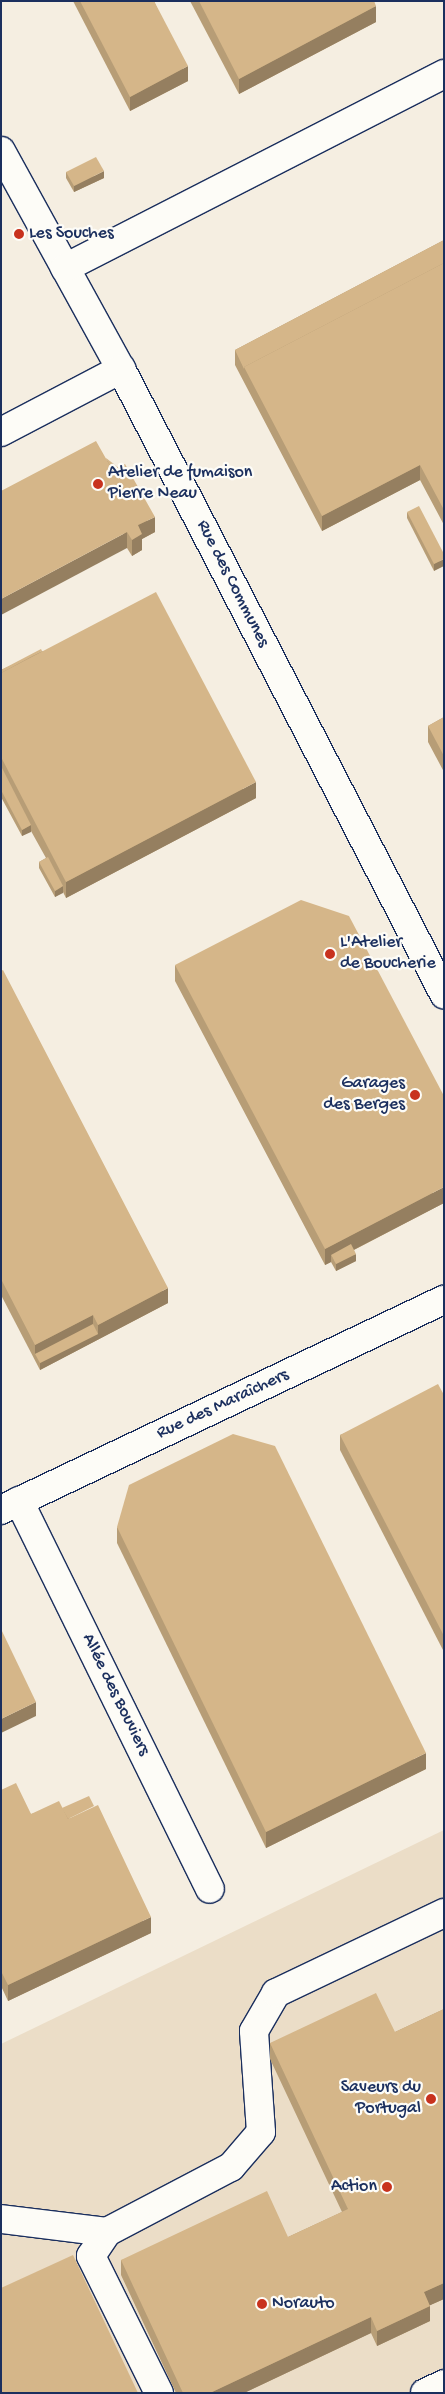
<!DOCTYPE html>
<meta charset="utf-8">
<style>
body{margin:0}
#map{position:relative;width:445px;height:2394px;overflow:hidden;background:#f5eee1;font-family:"Gochi Hand",sans-serif}
div>[style]{position:absolute}
.built>*{inset:0;background:#ebddc7}
.roads{filter:drop-shadow(1px 0 #1b2f5e) drop-shadow(-1px 0 #1b2f5e) drop-shadow(0 1px #1b2f5e) drop-shadow(0 -1px #1b2f5e)}
.minor>*{height:28px;margin:-14px;padding:0 14px;transform-origin:14px;border-radius:14px;background:#fdfcf7}
.wall>*{inset:0;background:#b79d76}
.shaded-wall>*{inset:0;background:#957f60}
.building>*{inset:0;background:#d5b689}
.dots>*{width:14px;height:14px;translate:-50% -50%;box-sizing:border-box;border:2px solid #fdfcf7;border-radius:50%}
span{translate:-50% -50%;white-space:nowrap;text-align:center;line-height:1.15;-webkit-text-stroke:4.5px #fdfcf7;paint-order:stroke}
.poi-label{font-size:18px;color:#1b2f5e}
.left{translate:0 -50%;text-align:left}
.right{translate:-100% -50%;text-align:right}
.street-label{font-size:18px;color:#1b2f5e}
.frame{position:absolute;inset:0;border:2px solid #1b2f5e;pointer-events:none}
</style>
<div id="map">
<div class="built">
<i style="clip-path:polygon(444px 1830px,444px 2393px,1px 2393px,1px 2044px)"></i>
</div>
<div class="roads">
<div class="minor">
<i style="left:1px;top:151px;width:249px;rotate:61.2deg"></i>
<i style="left:121px;top:369px;width:704px;rotate:62.67deg"></i>
<i style="left:65px;top:268px;width:426px;rotate:-27.1deg"></i>
<i style="left:1px;top:432px;width:136px;rotate:-27.7deg"></i>
<i style="left:19px;top:1501px;width:432px;rotate:63.8deg"></i>
<i style="left:1px;top:1510px;width:490px;rotate:-25.4deg"></i>
<i style="left:1px;top:2219px;width:107px;rotate:7deg"></i>
<i style="left:159px;top:2393px;width:153px;rotate:-116.4deg"></i>
<i style="left:91px;top:2256px;width:29px;rotate:-56deg"></i>
<i style="left:107px;top:2232px;width:140px;rotate:-27.7deg"></i>
<i style="left:231px;top:2167px;width:46px;rotate:-49.4deg"></i>
<i style="left:261px;top:2132px;width:101px;rotate:-94deg"></i>
<i style="left:254px;top:2031px;width:44px;rotate:-59.9deg"></i>
<i style="left:276px;top:1993px;width:186px;rotate:-25.5deg"></i>
<i style="left:425px;top:2393px;width:21px;rotate:-25deg"></i>
</div>
</div>
<div class="wall">
<i style="clip-path:polygon(73px 1px,154px 1px,188px 81px,130px 111px)"></i>
<i style="clip-path:polygon(190px 1px,374px 1px,376px 22px,239px 94px)"></i>
<i style="clip-path:polygon(66px 172px,104px 178px,74px 192px,66px 178px)"></i>
<i style="clip-path:polygon(444px 240px,444px 525px,420px 480px,322px 531px,235px 365px,235px 350px)"></i>
<i style="clip-path:polygon(106px 458px,155px 532px,142px 539px,142px 550px,132px 556px,127px 548px)"></i>
<i style="clip-path:polygon(407px 512px,444px 554px,434px 571px,407px 518px)"></i>
<i style="clip-path:polygon(42px 651px,256px 798px,66px 898px,63px 892px,55px 897px,39px 868px,39px 862px,46px 858px,31px 831px,22px 836px,1px 797px,1px 670px)"></i>
<i style="clip-path:polygon(444px 717px,444px 772px,428px 742px,428px 726px)"></i>
<i style="clip-path:polygon(175px 965px,444px 1203px,354px 1250px,356px 1261px,336px 1271px,331px 1262px,325px 1265px,175px 981px)"></i>
<i style="clip-path:polygon(1px 971px,168px 1303px,40px 1370px,1px 1295px)"></i>
<i style="clip-path:polygon(444px 1395px,444px 1652px,340px 1450px,340px 1435px)"></i>
<i style="clip-path:polygon(117px 1527px,426px 1769px,266px 1848px,117px 1543px)"></i>
<i style="clip-path:polygon(1px 1790px,31px 1814px,62px 1808px,151px 1933px,8px 2001px,1px 1986px)"></i>
<i style="clip-path:polygon(444px 2009px,444px 2299px,430px 2305px,430px 2321px,377px 2346px,371px 2333px,244px 2393px,176px 2393px,121px 2275px,121px 2260px,288px 2237px,342px 2212px,270px 2059px,270px 2043px,395px 2032px)"></i>
</div>
<div class="shaded-wall">
<i style="clip-path:polygon(376px 6px,376px 22px,239px 94px,239px 79px)"></i>
<i style="clip-path:polygon(188px 66px,188px 81px,130px 111px,130px 97px)"></i>
<i style="clip-path:polygon(104px 171px,104px 178px,74px 192px,74px 186px)"></i>
<i style="clip-path:polygon(420px 465px,420px 480px,322px 531px,322px 516px)"></i>
<i style="clip-path:polygon(155px 517px,155px 532px,142px 539px,142px 550px,132px 556px,132px 540px,138px 525px)"></i>
<i style="clip-path:polygon(127px 532px,127px 548px,1px 615px,1px 599px)"></i>
<i style="clip-path:polygon(444px 559px,444px 566px,434px 571px,434px 564px)"></i>
<i style="clip-path:polygon(256px 782px,256px 798px,66px 898px,66px 882px)"></i>
<i style="clip-path:polygon(31px 825px,31px 832px,22px 836px,22px 830px)"></i>
<i style="clip-path:polygon(63px 886px,63px 893px,55px 897px,55px 891px)"></i>
<i style="clip-path:polygon(444px 1187px,444px 1203px,334px 1260px,331px 1255px,331px 1262px,325px 1265px,325px 1249px)"></i>
<i style="clip-path:polygon(356px 1254px,356px 1261px,336px 1271px,336px 1264px)"></i>
<i style="clip-path:polygon(168px 1288px,168px 1303px,40px 1370px,40px 1363px,98px 1334px,98px 1325px)"></i>
<i style="clip-path:polygon(93px 1315px,93px 1331px,35px 1354px,35px 1345px)"></i>
<i style="clip-path:polygon(36px 1702px,36px 1716px,1px 1733px,1px 1719px)"></i>
<i style="clip-path:polygon(426px 1753px,426px 1769px,266px 1848px,266px 1832px)"></i>
<i style="clip-path:polygon(151px 1917px,151px 1933px,8px 2001px,8px 1985px)"></i>
<i style="clip-path:polygon(444px 2283px,444px 2299px,424px 2308px,424px 2292px)"></i>
<i style="clip-path:polygon(430px 2306px,430px 2321px,377px 2346px,377px 2331px)"></i>
<i style="clip-path:polygon(371px 2317px,371px 2333px,244px 2393px,210px 2393px)"></i>
</div>
<div class="building">
<i style="clip-path:polygon(80px 1px,154px 1px,188px 66px,130px 97px)"></i>
<i style="clip-path:polygon(199px 1px,374px 1px,376px 6px,239px 79px)"></i>
<i style="clip-path:polygon(96px 157px,104px 171px,74px 186px,66px 172px)"></i>
<i style="clip-path:polygon(444px 240px,444px 263px,244px 367px,244px 369px,235px 350px)"></i>
<i style="clip-path:polygon(444px 263px,444px 510px,420px 465px,322px 516px,244px 367px)"></i>
<i style="clip-path:polygon(96px 441px,113px 471px,125px 464px,155px 517px,138px 525px,142px 534px,132px 540px,127px 532px,1px 599px,1px 491px)"></i>
<i style="clip-path:polygon(106px 458px,119px 468px,113px 471px)"></i>
<i style="clip-path:polygon(419px 506px,444px 554px,444px 559px,434px 564px,407px 512px)"></i>
<i style="clip-path:polygon(156px 592px,256px 782px,66px 882px,1px 757px,1px 673px)"></i>
<i style="clip-path:polygon(41px 649px,42px 651px,1px 673px,1px 670px)"></i>
<i style="clip-path:polygon(444px 717px,444px 756px,428px 726px)"></i>
<i style="clip-path:polygon(1px 766px,31px 825px,22px 830px,1px 790px)"></i>
<i style="clip-path:polygon(48px 857px,63px 886px,55px 891px,39px 862px)"></i>
<i style="clip-path:polygon(301px 900px,349px 916px,444px 1096px,444px 1187px,325px 1249px,175px 965px)"></i>
<i style="clip-path:polygon(3px 970px,168px 1288px,98px 1325px,93px 1315px,35px 1345px,1px 1279px,1px 971px)"></i>
<i style="clip-path:polygon(351px 1244px,356px 1254px,336px 1264px,331px 1255px)"></i>
<i style="clip-path:polygon(93px 1324px,98px 1334px,40px 1363px,35px 1354px)"></i>
<i style="clip-path:polygon(438px 1384px,444px 1395px,444px 1636px,340px 1435px)"></i>
<i style="clip-path:polygon(233px 1434px,275px 1446px,426px 1753px,266px 1832px,117px 1527px,129px 1485px)"></i>
<i style="clip-path:polygon(1px 1629px,36px 1702px,1px 1719px)"></i>
<i style="clip-path:polygon(16px 1783px,31px 1814px,59px 1801px,68px 1819px,98px 1805px,151px 1917px,8px 1985px,1px 1971px,1px 1790px)"></i>
<i style="clip-path:polygon(89px 1796px,94px 1806px,68px 1819px,62px 1808px)"></i>
<i style="clip-path:polygon(376px 1993px,395px 2032px,444px 2009px,444px 2283px,424px 2292px,430px 2306px,377px 2331px,371px 2317px,210px 2393px,183px 2393px,121px 2260px,267px 2191px,288px 2237px,348px 2209px,270px 2043px)"></i>
<i style="clip-path:polygon(73px 2255px,138px 2393px,1px 2393px,1px 2288px)"></i>
</div>
<div class="dots">
<i style="left:19px;top:234px;background:#c8321e"></i>
<i style="left:98px;top:484px;background:#c8321e"></i>
<i style="left:330px;top:954px;background:#c8321e"></i>
<i style="left:415px;top:1095px;background:#c8321e"></i>
<i style="left:431px;top:2099px;background:#c8321e"></i>
<i style="left:387px;top:2187px;background:#c8321e"></i>
<i style="left:262px;top:2304px;background:#c8321e"></i>
</div>
<div class="poi-label">
<span class="left" style="left:29px;top:234px">Les Souches</span>
<span class="left" style="left:108px;top:484px">Atelier de fumaison<br>Pierre Neau</span>
<span class="left" style="left:340px;top:954px">L'Atelier<br>de Boucherie</span>
<span class="right" style="left:405px;top:1095px">Garages<br>des Berges</span>
<span class="right" style="left:421px;top:2099px">Saveurs du<br>Portugal</span>
<span class="right" style="left:377px;top:2187px">Action</span>
<span class="left" style="left:272px;top:2304px">Norauto</span>
</div>
<div class="street-label">
<span style="left:232px;top:584px;rotate:63deg">Rue des Communes</span>
<span style="left:223px;top:1405px;rotate:-25deg">Rue des Maraîchers</span>
<span style="left:115px;top:1695px;rotate:64deg">Allée des Bouviers</span>
</div>
<div class="frame"></div>
</div>
